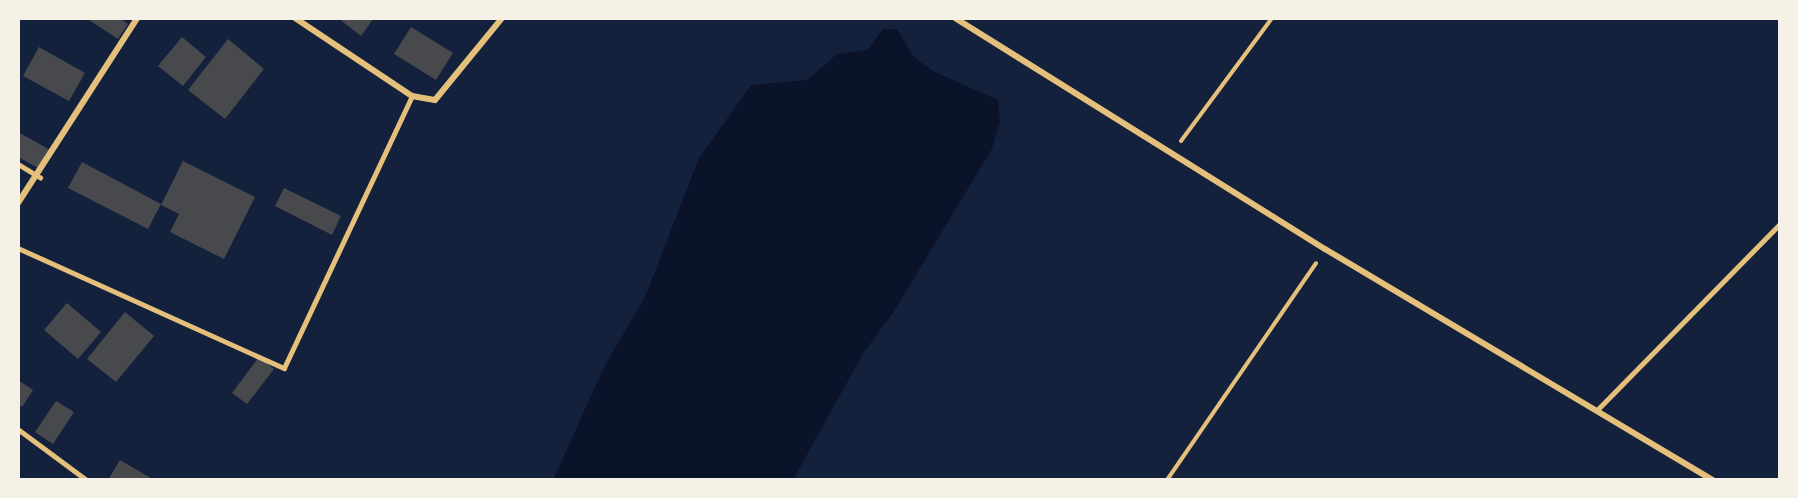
<!DOCTYPE html>
<style>
body{margin:0}
#map{position:relative;width:1798px;height:498px;overflow:hidden;background:#14213d;font-family:"DejaVu Sans",sans-serif}
div>[style]{position:absolute}
.water>*{inset:0;background:#0b132b}
.building>*{inset:0;background:#48494c}
.path>*{height:4px;margin:-2px;padding:0 2px;transform-origin:2px;border-radius:2px;background:#e5c07b}
.service>*{height:4.5px;margin:-2.25px;padding:0 2.25px;transform-origin:2.25px;border-radius:2.25px;background:#e5c07b}
.minor>*{height:6px;margin:-3px;padding:0 3px;transform-origin:3px;border-radius:3px;background:#e5c07b}
span{translate:-50% -50%;white-space:nowrap;text-align:center;line-height:1.15;-webkit-text-stroke:4.5px #f6f1e7;paint-order:stroke}
.frame{position:absolute;inset:0;border:20px solid #f6f1e7;pointer-events:none}
</style>
<div id="map">
<div class="water">
<i style="clip-path:polygon(883px 29px,897px 29px,914px 57px,935px 72px,998px 100px,1000px 122px,992px 149px,895px 310px,864px 352px,793px 480px,553px 480px,604px 367px,645px 297px,699px 158px,751px 85px,807px 80px,837px 54px,867px 50px)"></i>
</div>
<div class="building">
<i style="clip-path:polygon(86px 18px,119px 18px,128px 24px,118px 39px)"></i>
<i style="clip-path:polygon(338px 18px,374px 18px,361px 36px)"></i>
<i style="clip-path:polygon(411px 27px,453px 53px,436px 80px,394px 54px)"></i>
<i style="clip-path:polygon(182px 37px,206px 57px,183px 86px,158px 66px)"></i>
<i style="clip-path:polygon(228px 39px,264px 69px,225px 119px,188px 90px)"></i>
<i style="clip-path:polygon(39px 47px,85px 73px,69px 101px,23px 76px)"></i>
<i style="clip-path:polygon(18px 132px,50px 150px,40px 169px,18px 157px)"></i>
<i style="clip-path:polygon(183px 161px,255px 197px,224px 259px,170px 232px,179px 214px,161px 205px)"></i>
<i style="clip-path:polygon(82px 162px,161px 204px,148px 229px,68px 188px)"></i>
<i style="clip-path:polygon(284px 188px,341px 216px,332px 235px,275px 206px)"></i>
<i style="clip-path:polygon(67px 303px,101px 332px,78px 359px,44px 330px)"></i>
<i style="clip-path:polygon(125px 312px,154px 336px,116px 382px,87px 359px)"></i>
<i style="clip-path:polygon(259px 357px,274px 369px,247px 404px,232px 393px)"></i>
<i style="clip-path:polygon(18px 380px,33px 390px,22px 407px,18px 404px)"></i>
<i style="clip-path:polygon(56px 401px,74px 412px,53px 444px,35px 432px)"></i>
<i style="clip-path:polygon(120px 460px,154px 480px,108px 480px)"></i>
</div>
<div class="path">
<i style="left:1181px;top:141px;width:153px;rotate:-53.5deg"></i>
<i style="left:1167px;top:480px;width:263px;rotate:-55.5deg"></i>
</div>
<div class="service">
<i style="left:18px;top:164px;width:26px;rotate:31deg"></i>
<i style="left:18px;top:248px;width:292px;rotate:24.3deg"></i>
<i style="left:284px;top:368px;width:301px;rotate:-64.8deg"></i>
<i style="left:1599px;top:408px;width:258px;rotate:-45.5deg"></i>
<i style="left:18px;top:429px;width:86px;rotate:36.5deg"></i>
</div>
<div class="minor">
<i style="left:295px;top:18px;width:141px;rotate:33.7deg"></i>
<i style="left:412px;top:96px;width:23px;rotate:10deg"></i>
<i style="left:435px;top:100px;width:106px;rotate:-50.7deg"></i>
<i style="left:955px;top:18px;width:436px;rotate:32deg"></i>
<i style="left:1325px;top:249px;width:451px;rotate:30.8deg"></i>
<i style="left:18px;top:203px;width:220px;rotate:-57.2deg"></i>
</div>
<div class="frame"></div>
</div>
